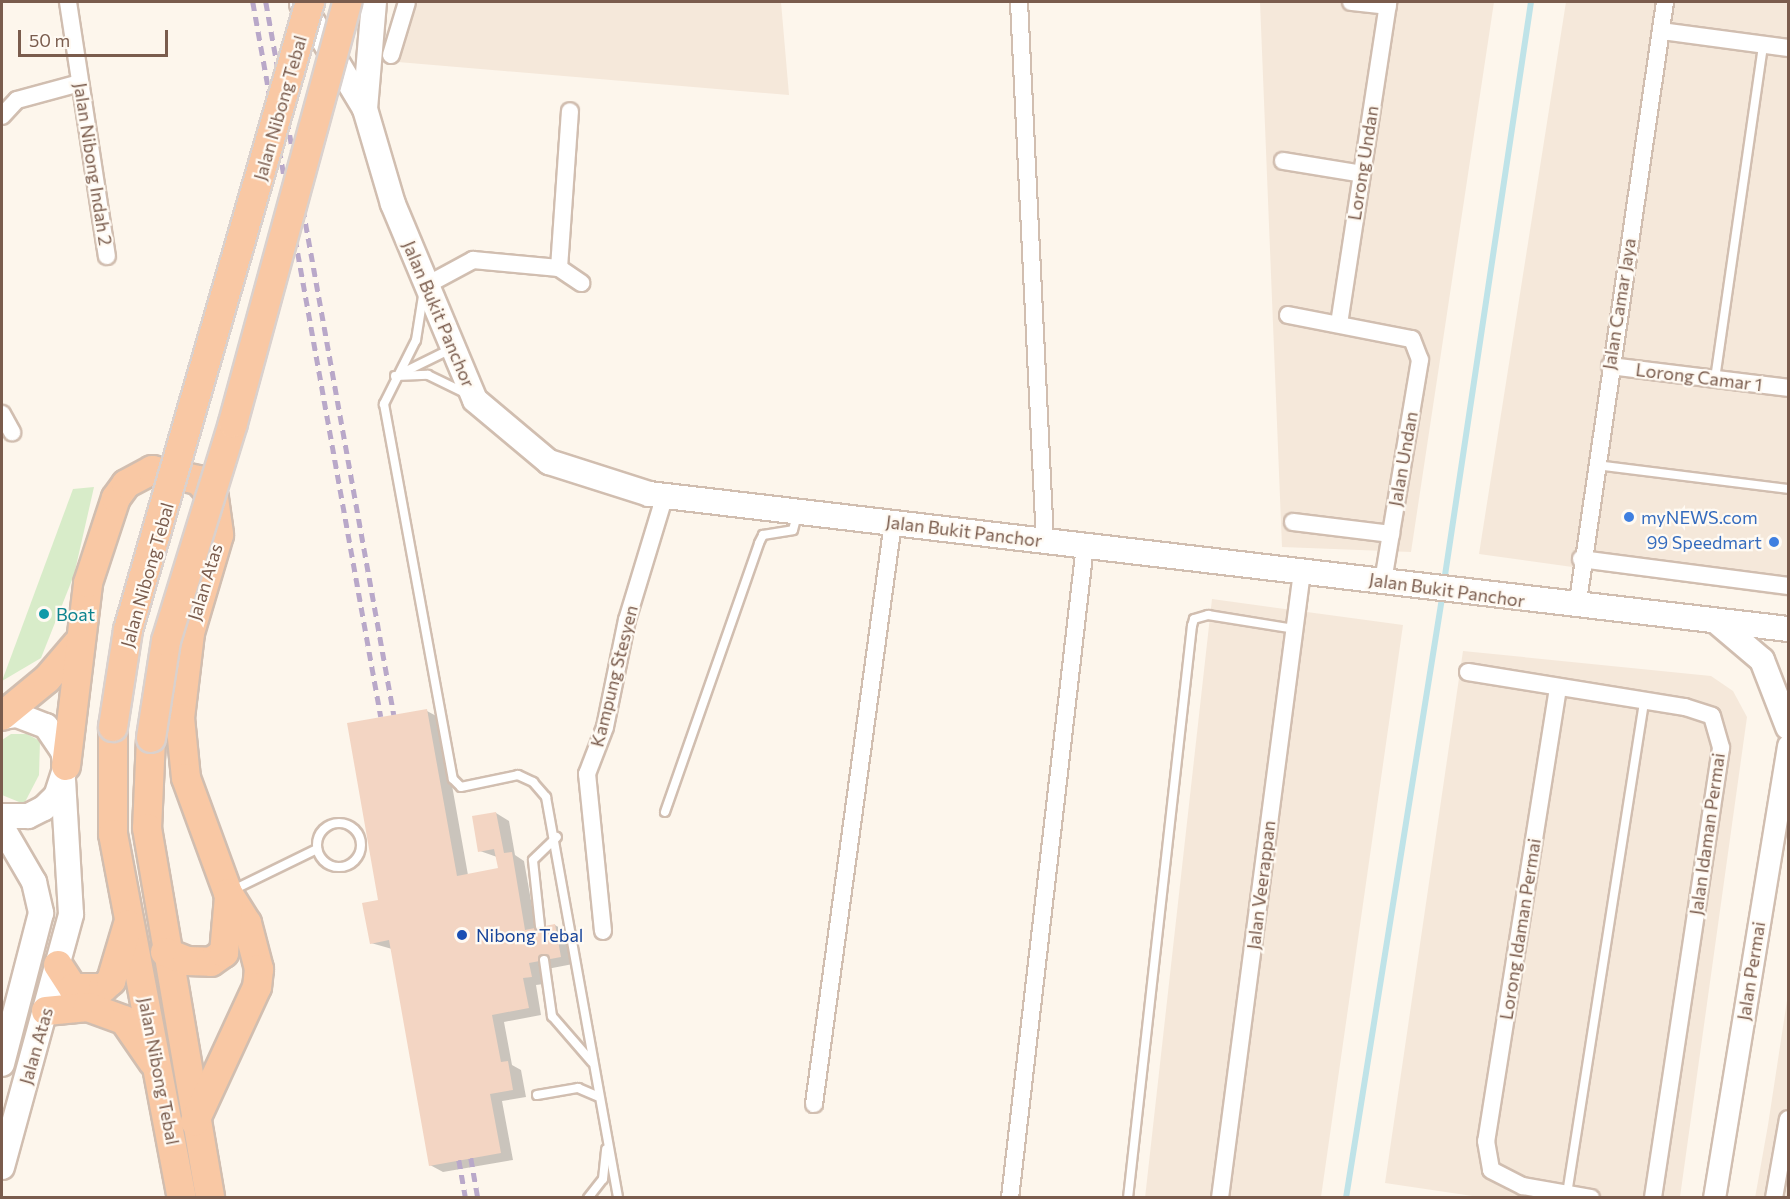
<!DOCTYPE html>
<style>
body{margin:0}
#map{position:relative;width:1790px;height:1199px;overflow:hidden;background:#fdf6ec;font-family:Commissioner,sans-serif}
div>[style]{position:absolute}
.residential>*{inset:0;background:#f5e8da}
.green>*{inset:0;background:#d8ecc9}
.shadow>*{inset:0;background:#0003}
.stream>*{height:6px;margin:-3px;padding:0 3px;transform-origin:3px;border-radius:3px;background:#bfe3e8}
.building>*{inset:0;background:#f3d5c3}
.roads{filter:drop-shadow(2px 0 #d1beb0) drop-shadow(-2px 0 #d1beb0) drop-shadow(0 2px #d1beb0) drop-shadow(0 -2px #d1beb0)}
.service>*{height:8px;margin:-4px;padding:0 4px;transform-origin:4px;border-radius:4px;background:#fff}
.service>.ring{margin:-4px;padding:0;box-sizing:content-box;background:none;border:8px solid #fff;border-radius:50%}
.minor>*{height:16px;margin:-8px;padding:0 8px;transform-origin:8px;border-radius:8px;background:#fff}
.tertiary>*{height:21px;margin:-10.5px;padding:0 10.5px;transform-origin:10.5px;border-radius:10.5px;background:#fff}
.secondary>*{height:24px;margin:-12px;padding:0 12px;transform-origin:12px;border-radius:12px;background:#fff}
.trunk>*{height:28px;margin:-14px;padding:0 14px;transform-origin:14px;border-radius:14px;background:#f9c8a4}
.rail>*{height:4.5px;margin-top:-2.25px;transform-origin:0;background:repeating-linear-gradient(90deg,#b9a8c9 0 9px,transparent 0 15px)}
.bridges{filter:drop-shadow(2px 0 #dad1cd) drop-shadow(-2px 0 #dad1cd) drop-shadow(0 2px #dad1cd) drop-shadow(0 -2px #dad1cd)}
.trunk-bridge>*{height:28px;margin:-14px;padding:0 14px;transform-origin:14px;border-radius:14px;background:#f9c8a4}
.dots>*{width:16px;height:16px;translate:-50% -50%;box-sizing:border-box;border:3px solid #fffaf3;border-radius:50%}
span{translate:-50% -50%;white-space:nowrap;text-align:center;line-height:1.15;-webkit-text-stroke:4.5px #fffaf3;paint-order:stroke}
.street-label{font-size:18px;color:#7a5c4d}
.shop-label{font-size:18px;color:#366cbe}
.left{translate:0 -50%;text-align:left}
.right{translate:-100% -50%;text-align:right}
.culture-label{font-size:18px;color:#0d838f}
.transit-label{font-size:18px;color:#164399}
.frame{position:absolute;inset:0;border:3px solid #7a5c4d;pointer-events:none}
.scale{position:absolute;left:18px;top:30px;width:150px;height:27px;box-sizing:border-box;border:3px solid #7a5c4d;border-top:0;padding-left:8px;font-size:18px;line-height:21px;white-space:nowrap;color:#7a5c4d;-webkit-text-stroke:4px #fffaf3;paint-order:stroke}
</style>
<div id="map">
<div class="residential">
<i style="clip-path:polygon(402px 2px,781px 2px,789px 95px,386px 61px)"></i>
<i style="clip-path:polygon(1260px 2px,1494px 2px,1411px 552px,1282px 547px)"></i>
<i style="clip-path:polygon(1566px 2px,1788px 2px,1788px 597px,1479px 554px)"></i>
<i style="clip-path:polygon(1212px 599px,1403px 625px,1321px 1197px,1145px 1198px)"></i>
<i style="clip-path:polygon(1463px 651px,1711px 676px,1733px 691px,1747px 717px,1680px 1197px,1486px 1198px,1385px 1183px)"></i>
<i style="clip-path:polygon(1788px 994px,1788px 1197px,1755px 1198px,1768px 1125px)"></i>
</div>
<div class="green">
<i style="clip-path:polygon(94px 487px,74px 575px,41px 658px,2px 681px,73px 489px)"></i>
<i style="clip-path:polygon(11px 734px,27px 734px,40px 741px,39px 775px,24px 804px,2px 795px,2px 740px)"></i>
</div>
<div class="shadow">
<i style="clip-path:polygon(427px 711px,440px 718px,468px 875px,499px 870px,497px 857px,480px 851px,496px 813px,509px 821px,515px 855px,524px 861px,536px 929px,555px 925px,568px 933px,573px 964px,542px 970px,544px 984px,536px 985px,541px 1015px,504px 1022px,512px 1065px,521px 1070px,526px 1097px,502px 1101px,513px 1160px,443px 1172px,430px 1165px,392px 949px,371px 943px)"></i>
</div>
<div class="stream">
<i style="left:1444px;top:582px;width:586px;rotate:-81.47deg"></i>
<i style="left:1346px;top:1198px;width:614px;rotate:-80.91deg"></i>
</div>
<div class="building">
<i style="clip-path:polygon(427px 709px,457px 876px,498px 868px,494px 849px,478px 852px,472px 816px,496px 812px,504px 853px,512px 852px,525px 930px,555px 924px,561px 957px,529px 963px,532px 977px,523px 978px,529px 1008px,492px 1015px,501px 1062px,508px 1061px,513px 1090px,490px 1094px,501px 1153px,429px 1166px,389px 940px,370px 944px,362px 903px,378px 900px,347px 723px)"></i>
</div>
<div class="roads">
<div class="service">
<i style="left:423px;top:296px;width:45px;rotate:99deg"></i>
<i style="left:416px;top:340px;width:72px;rotate:116.6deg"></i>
<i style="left:384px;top:404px;width:381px;rotate:79.6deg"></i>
<i style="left:453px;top:779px;width:11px;rotate:45deg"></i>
<i style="left:461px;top:787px;width:58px;rotate:-11.9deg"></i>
<i style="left:518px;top:775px;width:17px;rotate:25deg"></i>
<i style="left:533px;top:782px;width:20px;rotate:49deg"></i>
<i style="left:546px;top:797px;width:407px;rotate:79.8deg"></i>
<i style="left:400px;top:374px;width:57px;rotate:-26.1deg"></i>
<i style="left:395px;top:376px;width:33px;rotate:-2deg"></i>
<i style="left:428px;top:375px;width:41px;rotate:25.9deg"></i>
<i style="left:1715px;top:379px;width:337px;rotate:-81.8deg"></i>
<i style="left:1596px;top:465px;width:193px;rotate:7.1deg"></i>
<i style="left:665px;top:812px;width:285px;rotate:-70.7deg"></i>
<i style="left:759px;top:543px;width:9px;rotate:-63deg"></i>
<i style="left:763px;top:535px;width:30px;rotate:-9deg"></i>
<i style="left:793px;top:530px;width:16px;rotate:-75deg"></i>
<i class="ring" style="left:317px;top:823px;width:36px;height:36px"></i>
<i style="left:231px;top:891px;width:96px;rotate:-26deg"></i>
<i style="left:540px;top:926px;width:66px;rotate:-96.1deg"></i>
<i style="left:533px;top:860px;width:33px;rotate:-44deg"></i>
<i style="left:544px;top:960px;width:57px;rotate:81.9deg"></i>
<i style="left:552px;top:1016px;width:61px;rotate:49deg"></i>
<i style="left:537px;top:1095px;width:42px;rotate:-9.7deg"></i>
<i style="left:578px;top:1088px;width:21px;rotate:23deg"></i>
<i style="left:1567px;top:1194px;width:499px;rotate:-81.1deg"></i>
<i style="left:588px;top:1198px;width:24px;rotate:-52deg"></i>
<i style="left:603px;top:1179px;width:30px;rotate:-84deg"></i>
<i style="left:1128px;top:1198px;width:576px;rotate:-83.62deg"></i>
<i style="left:1192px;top:626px;width:7px;rotate:-74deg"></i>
<i style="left:1194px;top:619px;width:15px;rotate:-16deg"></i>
<i style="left:1208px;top:615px;width:87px;rotate:9.2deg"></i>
</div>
<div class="minor">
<i style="left:68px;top:2px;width:257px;rotate:81.3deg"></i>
<i style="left:1019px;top:2px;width:540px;rotate:87.24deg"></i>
<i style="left:1351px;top:2px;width:37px;rotate:6deg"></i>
<i style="left:1661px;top:31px;width:128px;rotate:7.6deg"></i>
<i style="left:391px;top:55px;width:55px;rotate:-73.2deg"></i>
<i style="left:2px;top:116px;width:22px;rotate:-47deg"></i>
<i style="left:17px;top:100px;width:65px;rotate:-15.1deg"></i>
<i style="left:1283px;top:161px;width:80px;rotate:9.3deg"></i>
<i style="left:559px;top:268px;width:157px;rotate:-86deg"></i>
<i style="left:425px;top:286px;width:55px;rotate:-28.4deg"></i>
<i style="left:473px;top:260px;width:86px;rotate:5.3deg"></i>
<i style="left:559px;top:268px;width:27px;rotate:34deg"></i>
<i style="left:1288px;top:315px;width:126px;rotate:11deg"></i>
<i style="left:1412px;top:339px;width:22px;rotate:69deg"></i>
<i style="left:1420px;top:360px;width:223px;rotate:99.5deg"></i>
<i style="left:1339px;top:324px;width:326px;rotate:-81.3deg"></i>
<i style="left:1610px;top:366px;width:179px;rotate:7deg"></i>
<i style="left:2px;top:414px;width:21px;rotate:61deg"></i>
<i style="left:1293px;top:522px;width:99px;rotate:7deg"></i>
<i style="left:1581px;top:559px;width:209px;rotate:7.4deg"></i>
<i style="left:1577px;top:608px;width:612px;rotate:-81.74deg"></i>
<i style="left:1468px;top:672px;width:220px;rotate:9.2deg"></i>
<i style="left:1685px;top:707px;width:28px;rotate:18deg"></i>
<i style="left:1712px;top:716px;width:33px;rotate:74deg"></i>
<i style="left:1721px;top:748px;width:455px;rotate:98.6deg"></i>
<i style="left:1558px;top:688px;width:459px;rotate:99deg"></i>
<i style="left:1486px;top:1141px;width:29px;rotate:80deg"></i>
<i style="left:1491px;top:1170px;width:36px;rotate:27deg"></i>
<i style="left:1523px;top:1186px;width:69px;rotate:10deg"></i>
<i style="left:603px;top:931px;width:158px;rotate:-95.8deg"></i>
<i style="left:587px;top:774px;width:50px;rotate:-69deg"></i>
<i style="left:605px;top:727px;width:109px;rotate:-78.4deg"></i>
<i style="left:627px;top:620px;width:131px;rotate:-73.1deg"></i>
<i style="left:814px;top:1104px;width:586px;rotate:-82.26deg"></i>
<i style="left:1010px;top:1198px;width:656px;rotate:-83.44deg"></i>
<i style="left:1220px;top:1198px;width:631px;rotate:-82.54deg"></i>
<i style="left:1774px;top:1198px;width:80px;rotate:-80deg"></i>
</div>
<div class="tertiary">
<i style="left:1714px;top:1198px;width:459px;rotate:-80.7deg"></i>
</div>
<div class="secondary">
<i style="left:302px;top:4px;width:122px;rotate:59deg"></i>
<i style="left:365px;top:109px;width:99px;rotate:73.6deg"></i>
<i style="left:393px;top:204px;width:212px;rotate:67.3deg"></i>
<i style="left:475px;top:400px;width:97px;rotate:40deg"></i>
<i style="left:549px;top:462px;width:105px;rotate:17.7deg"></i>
<i style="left:649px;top:494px;width:1147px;rotate:6.76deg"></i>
<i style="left:365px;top:109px;width:107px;rotate:-85.2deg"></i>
<i style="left:1716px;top:621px;width:60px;rotate:40.3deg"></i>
<i style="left:1762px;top:660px;width:72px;rotate:68.8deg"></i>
<i style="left:2px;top:717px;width:15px;rotate:-8deg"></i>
<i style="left:17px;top:715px;width:31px;rotate:21deg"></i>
<i style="left:46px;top:726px;width:30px;rotate:56deg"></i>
<i style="left:63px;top:751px;width:15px;rotate:79deg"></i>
<i style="left:66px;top:766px;width:32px;rotate:108deg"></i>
<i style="left:56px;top:796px;width:17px;rotate:135deg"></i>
<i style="left:44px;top:808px;width:18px;rotate:153deg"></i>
<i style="left:28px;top:816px;width:26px;rotate:180deg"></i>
<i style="left:2px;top:827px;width:64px;rotate:59.8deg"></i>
<i style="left:34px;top:882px;width:32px;rotate:77deg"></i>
<i style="left:41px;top:913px;width:156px;rotate:104.5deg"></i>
<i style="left:2px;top:1167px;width:262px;rotate:-74.7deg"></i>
<i style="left:71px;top:914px;width:133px;rotate:-93.4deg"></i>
</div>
<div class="trunk">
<i style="left:2px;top:716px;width:58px;rotate:-39.4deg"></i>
<i style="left:47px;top:679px;width:46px;rotate:-49.4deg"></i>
<i style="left:113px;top:727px;width:107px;rotate:90deg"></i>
<i style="left:113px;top:834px;width:370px;rotate:79.3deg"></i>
<i style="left:151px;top:738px;width:90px;rotate:92.5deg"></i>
<i style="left:147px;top:828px;width:375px;rotate:80.3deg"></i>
<i style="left:66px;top:766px;width:184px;rotate:-83.1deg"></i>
<i style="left:88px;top:583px;width:89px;rotate:-71.8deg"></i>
<i style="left:116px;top:498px;width:17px;rotate:-54deg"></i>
<i style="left:126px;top:484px;width:30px;rotate:-28deg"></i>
<i style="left:152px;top:470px;width:47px;rotate:12.3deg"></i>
<i style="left:198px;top:480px;width:24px;rotate:48deg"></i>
<i style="left:214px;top:498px;width:37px;rotate:82deg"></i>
<i style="left:219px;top:535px;width:102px;rotate:106.5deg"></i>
<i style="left:190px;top:633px;width:86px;rotate:96.7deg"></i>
<i style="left:180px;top:718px;width:60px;rotate:84.3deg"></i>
<i style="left:186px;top:778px;width:122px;rotate:69.9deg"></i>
<i style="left:228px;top:893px;width:36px;rotate:58deg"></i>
<i style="left:247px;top:923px;width:48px;rotate:75.4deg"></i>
<i style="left:259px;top:969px;width:18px;rotate:96deg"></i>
<i style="left:257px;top:987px;width:148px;rotate:114.8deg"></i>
<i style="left:165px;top:952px;width:24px;rotate:22deg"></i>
<i style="left:187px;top:961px;width:24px;rotate:2deg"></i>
<i style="left:211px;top:962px;width:16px;rotate:-35deg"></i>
<i style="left:224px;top:953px;width:56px;rotate:-84.9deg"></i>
<i style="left:58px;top:965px;width:27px;rotate:57deg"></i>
<i style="left:73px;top:988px;width:30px"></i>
<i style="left:103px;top:988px;width:11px;rotate:-41deg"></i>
<i style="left:111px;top:981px;width:59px;rotate:-73.4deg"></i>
<i style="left:46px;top:1011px;width:42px;rotate:-5.4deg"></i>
<i style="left:88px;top:1007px;width:38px;rotate:20deg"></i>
<i style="left:124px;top:1020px;width:51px;rotate:55.4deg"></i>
</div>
</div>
<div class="rail">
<i style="left:253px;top:2px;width:726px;rotate:79.85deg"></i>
<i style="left:266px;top:2px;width:724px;rotate:79.82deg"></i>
<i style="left:471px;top:1158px;width:41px;rotate:80.1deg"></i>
<i style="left:459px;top:1160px;width:39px;rotate:80deg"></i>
</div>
<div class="bridges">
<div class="trunk-bridge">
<i style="left:113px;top:727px;width:98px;rotate:-81.2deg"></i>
<i style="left:128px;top:630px;width:654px;rotate:-73.84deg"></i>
<i style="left:151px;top:738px;width:98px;rotate:-81.2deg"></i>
<i style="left:166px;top:641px;width:228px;rotate:-72.9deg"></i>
<i style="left:233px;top:423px;width:436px;rotate:-74.8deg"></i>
</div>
</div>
<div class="dots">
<i style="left:1629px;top:517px;background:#3f7fe0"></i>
<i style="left:1774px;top:542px;background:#3f7fe0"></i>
<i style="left:44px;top:614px;background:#0f9aa8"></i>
<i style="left:462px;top:935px;background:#1a4fb4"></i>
</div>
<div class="street-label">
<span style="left:280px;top:108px;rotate:-74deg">Jalan Nibong Tebal</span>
<span style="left:1363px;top:163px;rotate:-81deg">Lorong Undan</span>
<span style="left:93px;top:164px;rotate:81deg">Jalan Nibong Indah 2</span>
<span style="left:1619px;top:304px;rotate:-81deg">Jalan Camar Jaya</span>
<span style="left:439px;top:314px;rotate:67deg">Jalan Bukit Panchor</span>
<span style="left:1699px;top:377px;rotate:7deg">Lorong Camar 1</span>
<span style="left:1403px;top:459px;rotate:-80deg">Jalan Undan</span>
<span style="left:964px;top:531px;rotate:7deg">Jalan Bukit Panchor</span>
<span style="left:147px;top:575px;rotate:-74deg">Jalan Nibong Tebal</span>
<span style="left:205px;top:582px;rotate:-73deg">Jalan Atas</span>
<span style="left:1447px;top:590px;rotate:8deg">Jalan Bukit Panchor</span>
<span style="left:614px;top:676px;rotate:-76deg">Kampung Stesyen</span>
<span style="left:1707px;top:834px;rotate:-82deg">Jalan Idaman Permai</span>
<span style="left:1261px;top:885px;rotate:-83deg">Jalan Veerappan</span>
<span style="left:1520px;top:929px;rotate:-81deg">Lorong Idaman Permai</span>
<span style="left:1751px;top:971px;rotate:-81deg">Jalan Permai</span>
<span style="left:36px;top:1046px;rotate:-74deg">Jalan Atas</span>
<span style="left:159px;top:1071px;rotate:79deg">Jalan Nibong Tebal</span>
</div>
<div class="shop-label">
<span class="left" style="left:1641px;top:517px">myNEWS.com</span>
<span class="right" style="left:1762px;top:542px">99 Speedmart</span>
</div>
<div class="culture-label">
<span class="left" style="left:56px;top:614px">Boat</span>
</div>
<div class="transit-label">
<span class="left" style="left:476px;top:935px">Nibong Tebal</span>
</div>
<div class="frame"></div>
<div class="scale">50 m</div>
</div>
